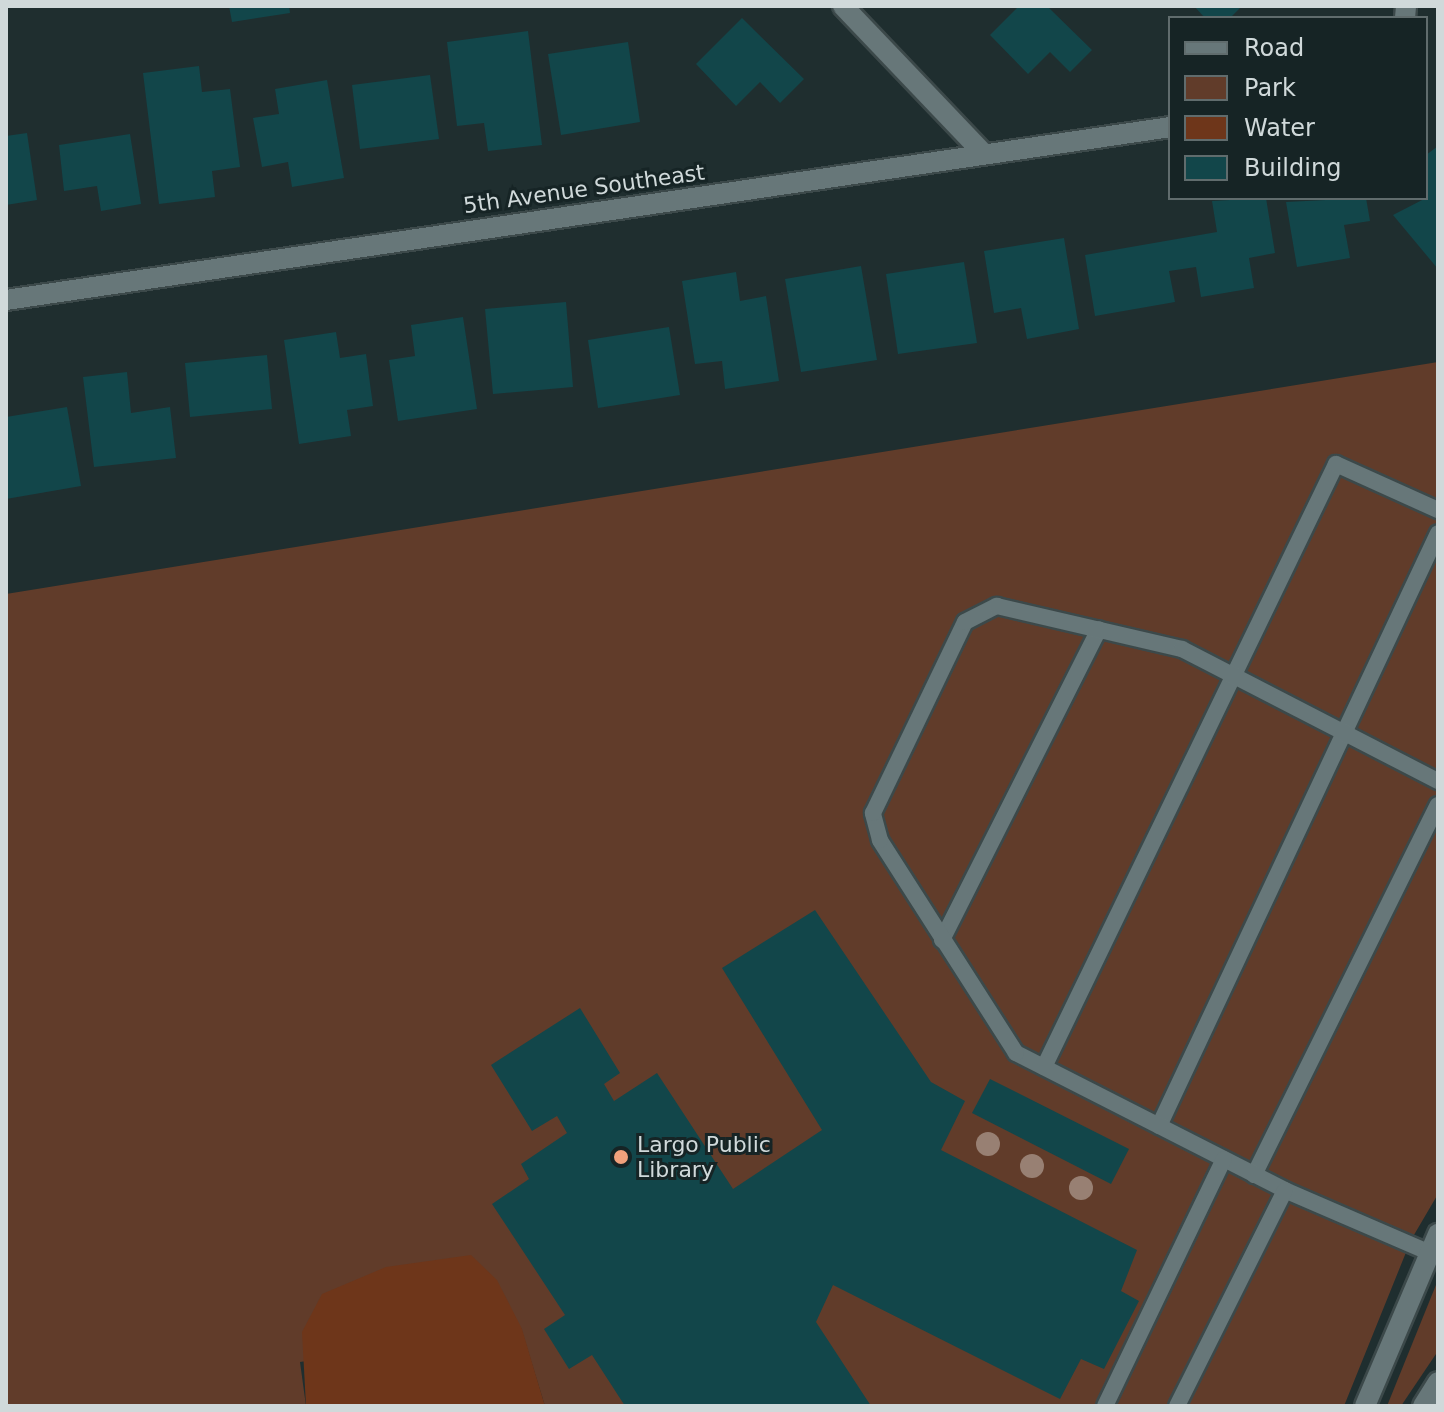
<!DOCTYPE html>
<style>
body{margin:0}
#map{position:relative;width:1444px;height:1412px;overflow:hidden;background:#1f2e2f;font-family:"DejaVu Sans",sans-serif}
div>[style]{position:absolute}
.green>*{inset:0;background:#613c2a}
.water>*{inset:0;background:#6e361a}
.building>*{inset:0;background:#12464a}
.roads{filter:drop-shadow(2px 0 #3c494a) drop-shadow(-2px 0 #3c494a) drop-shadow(0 2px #3c494a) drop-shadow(0 -2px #3c494a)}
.lane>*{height:16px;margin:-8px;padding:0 8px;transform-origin:8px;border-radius:8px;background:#677779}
.street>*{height:20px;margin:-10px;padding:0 10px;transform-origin:10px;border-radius:10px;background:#677779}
.secondary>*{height:20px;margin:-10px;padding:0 10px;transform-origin:10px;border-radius:10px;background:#677779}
.trees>*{width:24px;height:24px;margin:-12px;border-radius:50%;background:#988073}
.dots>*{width:22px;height:22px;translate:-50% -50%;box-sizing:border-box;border:4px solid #162425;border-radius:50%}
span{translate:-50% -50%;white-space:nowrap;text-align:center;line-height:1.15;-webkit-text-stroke:6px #162425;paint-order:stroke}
.street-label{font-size:22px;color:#d0d9da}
.poi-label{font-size:22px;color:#d0d9da}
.left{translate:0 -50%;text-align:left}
.frame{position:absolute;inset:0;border:8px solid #d0d9da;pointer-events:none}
.legend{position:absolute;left:1168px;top:16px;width:260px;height:184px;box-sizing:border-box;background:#162425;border:2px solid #606c6d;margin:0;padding:10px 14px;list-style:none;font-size:24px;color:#d0d9da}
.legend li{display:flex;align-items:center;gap:16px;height:40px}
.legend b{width:40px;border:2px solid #606c6d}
</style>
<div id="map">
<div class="green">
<i style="clip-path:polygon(1438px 362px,1438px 1194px,1411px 1240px,1344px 1406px,545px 1406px,521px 1328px,300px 1362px,306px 1406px,6px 1406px,6px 594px)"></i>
<i style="clip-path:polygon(1438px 1280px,1438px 1351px,1401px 1406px,1387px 1406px)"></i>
</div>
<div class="water">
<i style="clip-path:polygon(471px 1255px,497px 1280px,522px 1329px,545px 1406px,306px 1406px,302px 1332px,322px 1294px,386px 1267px)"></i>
</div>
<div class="building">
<i style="clip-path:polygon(229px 6px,289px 6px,290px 13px,232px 22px)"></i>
<i style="clip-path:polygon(1019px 6px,1047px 6px,1092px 50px,1070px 72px,1050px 52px,1028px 74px,990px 35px)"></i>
<i style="clip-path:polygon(1194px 6px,1242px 6px,1230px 18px,1205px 18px)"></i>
<i style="clip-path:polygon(742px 18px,804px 79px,780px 103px,760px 82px,736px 106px,696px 64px)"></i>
<i style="clip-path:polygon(528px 31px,542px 145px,488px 151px,484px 123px,457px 126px,447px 42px)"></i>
<i style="clip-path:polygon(628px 42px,640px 122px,561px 135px,548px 54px)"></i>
<i style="clip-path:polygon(199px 66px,202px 92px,230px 89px,240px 167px,212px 171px,215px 197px,159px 204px,143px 73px)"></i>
<i style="clip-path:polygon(430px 75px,439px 139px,360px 149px,352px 85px)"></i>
<i style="clip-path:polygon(327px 80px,344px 178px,292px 187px,288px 162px,262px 167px,253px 118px,279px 114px,275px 89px)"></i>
<i style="clip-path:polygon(27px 133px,37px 200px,6px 205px,6px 136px)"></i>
<i style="clip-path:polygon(130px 134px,141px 204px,101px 211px,97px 186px,64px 191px,59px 145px)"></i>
<i style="clip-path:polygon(1438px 146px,1438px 269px,1393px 215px,1426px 198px,1426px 155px)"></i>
<i style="clip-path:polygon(1266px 198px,1275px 253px,1249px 258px,1254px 288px,1201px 297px,1196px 267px,1169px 271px,1175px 302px,1095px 316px,1085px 255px,1217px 232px,1212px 201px)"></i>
<i style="clip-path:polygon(1366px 198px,1370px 221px,1344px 225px,1350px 258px,1297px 267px,1286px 202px)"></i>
<i style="clip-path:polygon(1064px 238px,1079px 329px,1027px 339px,1021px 308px,994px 313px,984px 251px)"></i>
<i style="clip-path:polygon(964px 262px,977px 343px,898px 354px,886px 274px)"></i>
<i style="clip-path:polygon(861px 266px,877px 360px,801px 372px,785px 279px)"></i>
<i style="clip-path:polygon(736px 272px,740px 301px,766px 296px,779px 381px,725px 389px,722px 361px,695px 364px,682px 281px)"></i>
<i style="clip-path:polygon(566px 302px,573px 387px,493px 394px,485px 309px)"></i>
<i style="clip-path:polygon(463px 317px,477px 409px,398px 421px,389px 360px,415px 356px,411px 325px)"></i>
<i style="clip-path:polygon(669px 327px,680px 395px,598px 408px,588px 340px)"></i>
<i style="clip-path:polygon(336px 332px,340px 358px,366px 354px,373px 406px,347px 410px,351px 436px,299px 444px,284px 340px)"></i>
<i style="clip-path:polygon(267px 355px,272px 409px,190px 417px,185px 363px)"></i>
<i style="clip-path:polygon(127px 372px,131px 413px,170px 407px,176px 458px,94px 467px,83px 377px)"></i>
<i style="clip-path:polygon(67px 407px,81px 486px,6px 499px,6px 417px)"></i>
<i style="clip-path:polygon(815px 910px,931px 1082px,965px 1101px,941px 1150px,1137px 1250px,1121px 1291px,1139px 1301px,1104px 1369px,1081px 1359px,1060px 1399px,833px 1285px,816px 1322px,871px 1406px,625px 1406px,592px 1355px,569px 1369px,544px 1329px,565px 1315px,492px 1204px,529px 1179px,521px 1164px,567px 1133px,557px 1116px,532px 1131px,491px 1065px,580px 1008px,620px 1073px,604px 1084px,614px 1101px,657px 1073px,733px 1189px,822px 1130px,722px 968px)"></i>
<i style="clip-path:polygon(990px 1079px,1129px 1149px,1111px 1184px,972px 1113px)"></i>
</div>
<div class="roads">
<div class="lane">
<i style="left:942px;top:940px;width:348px;rotate:-63.2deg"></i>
<i style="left:1044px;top:1067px;width:670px;rotate:-64.16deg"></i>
<i style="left:1336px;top:464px;width:112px;rotate:24.3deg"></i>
<i style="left:1159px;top:1126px;width:655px;rotate:-64.8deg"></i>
<i style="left:1254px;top:1175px;width:413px;rotate:-63.6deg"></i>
<i style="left:1428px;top:1252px;width:156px;rotate:-156.6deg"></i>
<i style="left:1285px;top:1190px;width:302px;rotate:-153deg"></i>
<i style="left:1016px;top:1053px;width:253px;rotate:-122.6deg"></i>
<i style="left:880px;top:840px;width:28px;rotate:-105deg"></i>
<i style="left:873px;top:813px;width:212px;rotate:-64.3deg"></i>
<i style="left:965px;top:622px;width:36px;rotate:-27deg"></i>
<i style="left:997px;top:606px;width:190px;rotate:13.1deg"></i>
<i style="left:1182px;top:649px;width:288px;rotate:27.3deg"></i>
<i style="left:1105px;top:1406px;width:274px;rotate:-64.3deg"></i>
<i style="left:1177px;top:1406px;width:241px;rotate:-63.4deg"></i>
</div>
<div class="street">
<i style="left:843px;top:6px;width:204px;rotate:46.4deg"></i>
<i style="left:1405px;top:18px;width:12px;rotate:-85deg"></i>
<i style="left:6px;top:300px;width:1177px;rotate:-8.45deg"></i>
</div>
<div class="secondary">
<i style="left:1365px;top:1406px;width:187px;rotate:-67deg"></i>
<i style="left:1423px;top:1406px;width:28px;rotate:-58deg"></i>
</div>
</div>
<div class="trees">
<i style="left:988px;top:1144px"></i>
<i style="left:1032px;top:1166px"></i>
<i style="left:1081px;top:1188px"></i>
</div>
<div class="dots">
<i style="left:621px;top:1157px;background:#f1a17c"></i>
</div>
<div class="street-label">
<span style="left:584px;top:189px;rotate:-8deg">5th Avenue Southeast</span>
</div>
<div class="poi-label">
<span class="left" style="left:637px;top:1157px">Largo Public<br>Library</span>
</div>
<div class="frame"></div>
<ul class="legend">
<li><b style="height:10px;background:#677779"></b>Road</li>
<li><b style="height:22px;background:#613c2a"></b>Park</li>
<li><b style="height:22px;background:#6e361a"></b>Water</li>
<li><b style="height:22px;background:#12464a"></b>Building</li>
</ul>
</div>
